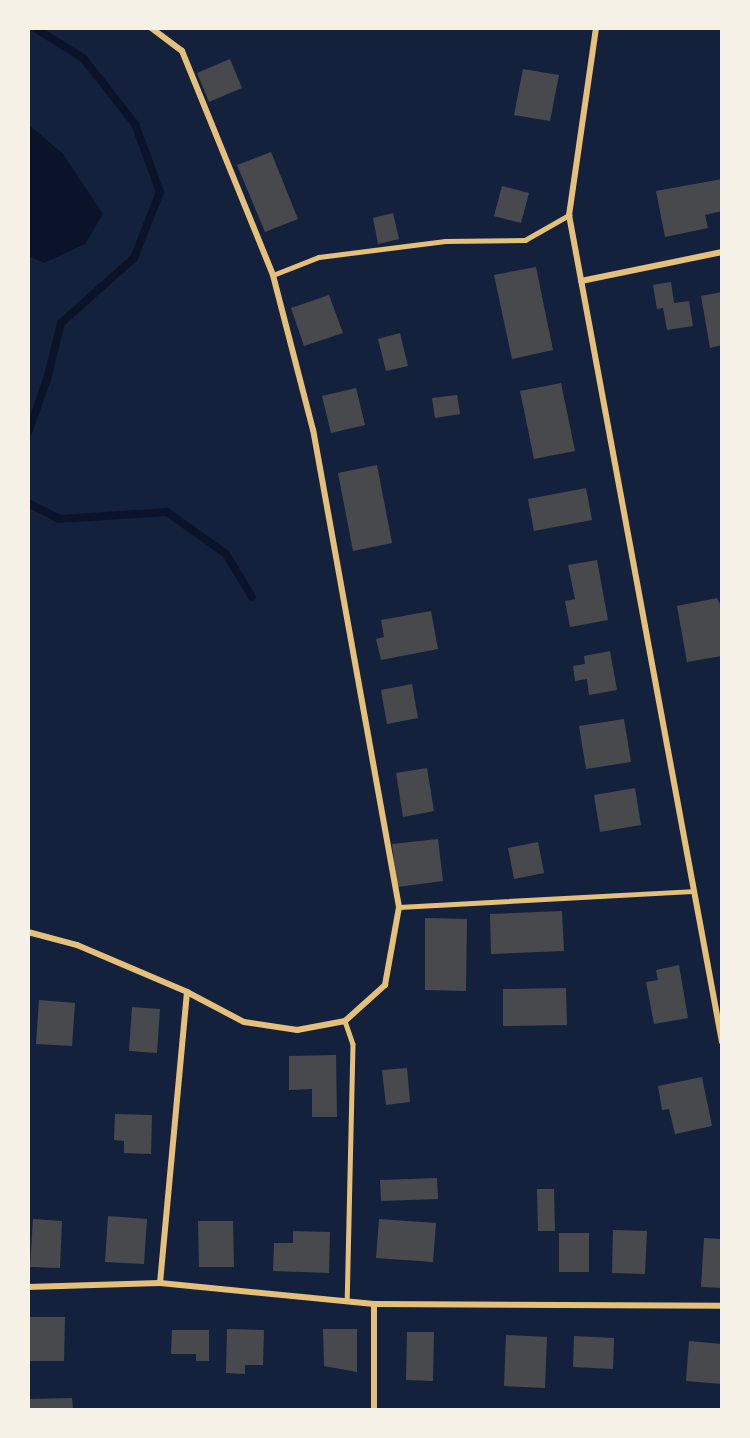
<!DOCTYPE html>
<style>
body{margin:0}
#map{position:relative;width:750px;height:1438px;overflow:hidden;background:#14213d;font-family:"PT Sans",sans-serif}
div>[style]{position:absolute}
.water>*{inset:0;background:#0b132b}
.stream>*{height:8px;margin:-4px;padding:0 4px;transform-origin:4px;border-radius:4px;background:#0b132b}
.building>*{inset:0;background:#48494c}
.service>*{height:4.5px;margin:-2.25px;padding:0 2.25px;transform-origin:2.25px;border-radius:2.25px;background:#e5c07b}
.minor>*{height:6px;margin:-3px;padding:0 3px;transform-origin:3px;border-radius:3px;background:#e5c07b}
span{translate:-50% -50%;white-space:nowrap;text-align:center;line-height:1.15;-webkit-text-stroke:4.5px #f6f1e7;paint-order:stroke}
.frame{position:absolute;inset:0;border:30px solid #f6f1e7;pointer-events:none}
</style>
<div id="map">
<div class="water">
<i style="clip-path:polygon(29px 125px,63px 154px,103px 214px,85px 244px,44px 263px,29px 256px)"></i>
</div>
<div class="stream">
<i style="left:28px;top:433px;width:57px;rotate:-70.6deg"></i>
<i style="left:47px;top:379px;width:58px;rotate:-76deg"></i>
<i style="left:61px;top:323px;width:98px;rotate:-41.7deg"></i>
<i style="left:134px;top:258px;width:71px;rotate:-68.5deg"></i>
<i style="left:160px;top:192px;width:72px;rotate:-110.2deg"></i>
<i style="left:135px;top:124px;width:84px;rotate:-128.2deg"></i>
<i style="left:83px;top:58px;width:57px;rotate:-148deg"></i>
<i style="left:28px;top:503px;width:35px;rotate:27deg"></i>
<i style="left:59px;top:519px;width:108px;rotate:-3.7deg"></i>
<i style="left:167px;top:512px;width:72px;rotate:35.4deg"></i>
<i style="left:226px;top:554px;width:50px;rotate:58.8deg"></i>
</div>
<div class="building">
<i style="clip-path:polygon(230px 59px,242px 88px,209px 102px,197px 73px)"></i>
<i style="clip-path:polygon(523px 69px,559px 75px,550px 121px,514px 115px)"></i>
<i style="clip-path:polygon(271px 152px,298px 219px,265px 232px,237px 165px)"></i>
<i style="clip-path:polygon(722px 179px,722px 211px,705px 215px,708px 228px,665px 237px,656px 191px)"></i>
<i style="clip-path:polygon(502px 186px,529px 193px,521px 223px,494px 216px)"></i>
<i style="clip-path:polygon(393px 213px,399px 239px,378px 244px,373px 218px)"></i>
<i style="clip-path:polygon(536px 267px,553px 350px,512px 359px,494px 275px)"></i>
<i style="clip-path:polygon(671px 282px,674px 303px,689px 301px,693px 326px,667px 330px,663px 308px,657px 309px,653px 285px)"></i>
<i style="clip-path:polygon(722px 292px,722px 345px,710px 348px,701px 296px)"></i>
<i style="clip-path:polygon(329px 295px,343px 333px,304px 346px,291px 308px)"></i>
<i style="clip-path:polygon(400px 333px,408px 366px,386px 371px,378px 339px)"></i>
<i style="clip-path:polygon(561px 383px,575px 451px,534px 459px,520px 391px)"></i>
<i style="clip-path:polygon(356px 388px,365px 425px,331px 433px,322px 396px)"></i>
<i style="clip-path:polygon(457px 395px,460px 414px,435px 418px,432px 398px)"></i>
<i style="clip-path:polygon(377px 465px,392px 543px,353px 551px,338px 473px)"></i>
<i style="clip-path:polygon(586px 488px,592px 520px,534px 531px,528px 499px)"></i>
<i style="clip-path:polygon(597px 560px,608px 620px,570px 627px,565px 601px,575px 599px,568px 565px)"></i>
<i style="clip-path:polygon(717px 598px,722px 608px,722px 656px,687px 662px,677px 606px)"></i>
<i style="clip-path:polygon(431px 611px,438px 649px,381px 660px,376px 639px,384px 637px,381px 620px)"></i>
<i style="clip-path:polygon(610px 651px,617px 690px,589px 695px,587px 679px,575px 681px,573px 666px,585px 664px,584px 656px)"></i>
<i style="clip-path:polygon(412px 684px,418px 718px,387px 724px,381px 690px)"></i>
<i style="clip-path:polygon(624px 719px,631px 762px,586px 769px,579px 726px)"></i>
<i style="clip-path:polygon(427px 768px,434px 811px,403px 817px,396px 773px)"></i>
<i style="clip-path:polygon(635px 788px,641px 825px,600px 832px,594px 795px)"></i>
<i style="clip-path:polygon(438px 839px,443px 881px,397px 887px,392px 844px)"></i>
<i style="clip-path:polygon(538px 842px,544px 873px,514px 879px,508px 848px)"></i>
<i style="clip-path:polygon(562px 911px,564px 951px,491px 954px,490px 914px)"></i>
<i style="clip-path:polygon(425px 918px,467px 919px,466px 991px,425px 990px)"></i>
<i style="clip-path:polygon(679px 965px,688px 1018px,654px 1024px,646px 982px,658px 980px,656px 970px)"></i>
<i style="clip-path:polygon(566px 988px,567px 1025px,503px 1026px,503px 989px)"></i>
<i style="clip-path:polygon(39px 1000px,75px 1003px,72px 1046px,36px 1044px)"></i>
<i style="clip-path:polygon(132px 1007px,160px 1009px,157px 1053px,129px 1051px)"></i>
<i style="clip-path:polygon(336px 1055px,337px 1117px,312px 1117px,312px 1089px,289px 1090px,289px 1056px)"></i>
<i style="clip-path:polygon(407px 1068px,410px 1102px,386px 1105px,382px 1070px)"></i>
<i style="clip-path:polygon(702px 1077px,712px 1126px,675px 1134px,669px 1109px,662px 1110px,658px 1086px)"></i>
<i style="clip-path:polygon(115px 1114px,152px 1115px,151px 1154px,124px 1153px,124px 1141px,114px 1140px)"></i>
<i style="clip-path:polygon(437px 1178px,438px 1199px,381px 1201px,380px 1180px)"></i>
<i style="clip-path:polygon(537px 1189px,554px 1189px,555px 1231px,538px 1231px)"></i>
<i style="clip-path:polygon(108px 1216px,147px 1219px,144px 1264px,105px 1262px)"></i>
<i style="clip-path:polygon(33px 1219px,62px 1221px,60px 1268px,30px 1267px)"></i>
<i style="clip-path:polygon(379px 1219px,436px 1223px,433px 1262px,376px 1258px)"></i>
<i style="clip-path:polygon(198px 1221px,233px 1221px,234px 1267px,199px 1267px)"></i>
<i style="clip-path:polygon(613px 1230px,647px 1231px,645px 1274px,612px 1273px)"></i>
<i style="clip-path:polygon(293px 1231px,330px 1232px,329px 1273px,273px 1271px,274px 1243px,293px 1243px)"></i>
<i style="clip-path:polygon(559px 1233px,589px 1233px,589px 1272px,559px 1272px)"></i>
<i style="clip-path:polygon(704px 1238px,722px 1239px,722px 1288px,701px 1287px)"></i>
<i style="clip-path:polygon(28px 1317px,65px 1317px,64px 1361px,28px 1361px)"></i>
<i style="clip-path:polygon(227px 1329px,264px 1330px,263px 1365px,245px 1365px,245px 1374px,226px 1373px)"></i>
<i style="clip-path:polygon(323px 1329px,357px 1329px,357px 1372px,324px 1366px)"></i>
<i style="clip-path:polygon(172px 1330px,209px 1330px,209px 1361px,196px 1361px,196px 1354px,171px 1354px)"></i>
<i style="clip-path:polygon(407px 1332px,434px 1332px,433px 1381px,406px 1380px)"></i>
<i style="clip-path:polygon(506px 1335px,547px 1337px,545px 1388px,504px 1386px)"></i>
<i style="clip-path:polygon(574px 1336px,614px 1338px,613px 1369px,573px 1367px)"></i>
<i style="clip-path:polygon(689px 1341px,722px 1344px,722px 1384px,686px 1381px)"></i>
<i style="clip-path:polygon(72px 1398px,73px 1410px,30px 1410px,30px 1399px)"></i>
</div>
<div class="service">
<i style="left:273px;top:275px;width:49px;rotate:-21.4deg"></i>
<i style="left:319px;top:257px;width:127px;rotate:-7.2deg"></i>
<i style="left:445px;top:241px;width:80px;rotate:-0.7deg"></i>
<i style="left:525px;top:240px;width:51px;rotate:-29.6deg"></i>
<i style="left:399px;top:907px;width:293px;rotate:-3.1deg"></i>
<i style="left:345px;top:1021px;width:24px;rotate:71deg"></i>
<i style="left:353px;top:1044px;width:257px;rotate:91.3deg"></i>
</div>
<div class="minor">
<i style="left:596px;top:28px;width:189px;rotate:98.2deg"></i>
<i style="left:569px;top:215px;width:841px;rotate:79.52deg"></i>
<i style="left:581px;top:281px;width:144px;rotate:-11.6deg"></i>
<i style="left:28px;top:932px;width:51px;rotate:14.9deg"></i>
<i style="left:77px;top:945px;width:120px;rotate:23.1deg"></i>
<i style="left:187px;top:992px;width:64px;rotate:27.8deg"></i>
<i style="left:244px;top:1022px;width:54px;rotate:8.6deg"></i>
<i style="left:297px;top:1030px;width:49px;rotate:-10.6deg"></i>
<i style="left:345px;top:1021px;width:54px;rotate:-42deg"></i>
<i style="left:385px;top:985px;width:79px;rotate:-79.8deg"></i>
<i style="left:399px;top:907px;width:485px;rotate:-100.2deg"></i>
<i style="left:313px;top:430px;width:160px;rotate:-104.5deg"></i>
<i style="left:273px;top:275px;width:242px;rotate:-112.1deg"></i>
<i style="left:182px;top:51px;width:39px;rotate:-143deg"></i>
<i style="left:160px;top:1283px;width:292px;rotate:-84.7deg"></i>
<i style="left:28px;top:1287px;width:132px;rotate:-1.7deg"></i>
<i style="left:160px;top:1283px;width:215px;rotate:5.6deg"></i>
<i style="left:374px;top:1304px;width:348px;rotate:0.3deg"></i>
<i style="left:374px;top:1410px;width:106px;rotate:-90deg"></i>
</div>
<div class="frame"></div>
</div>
